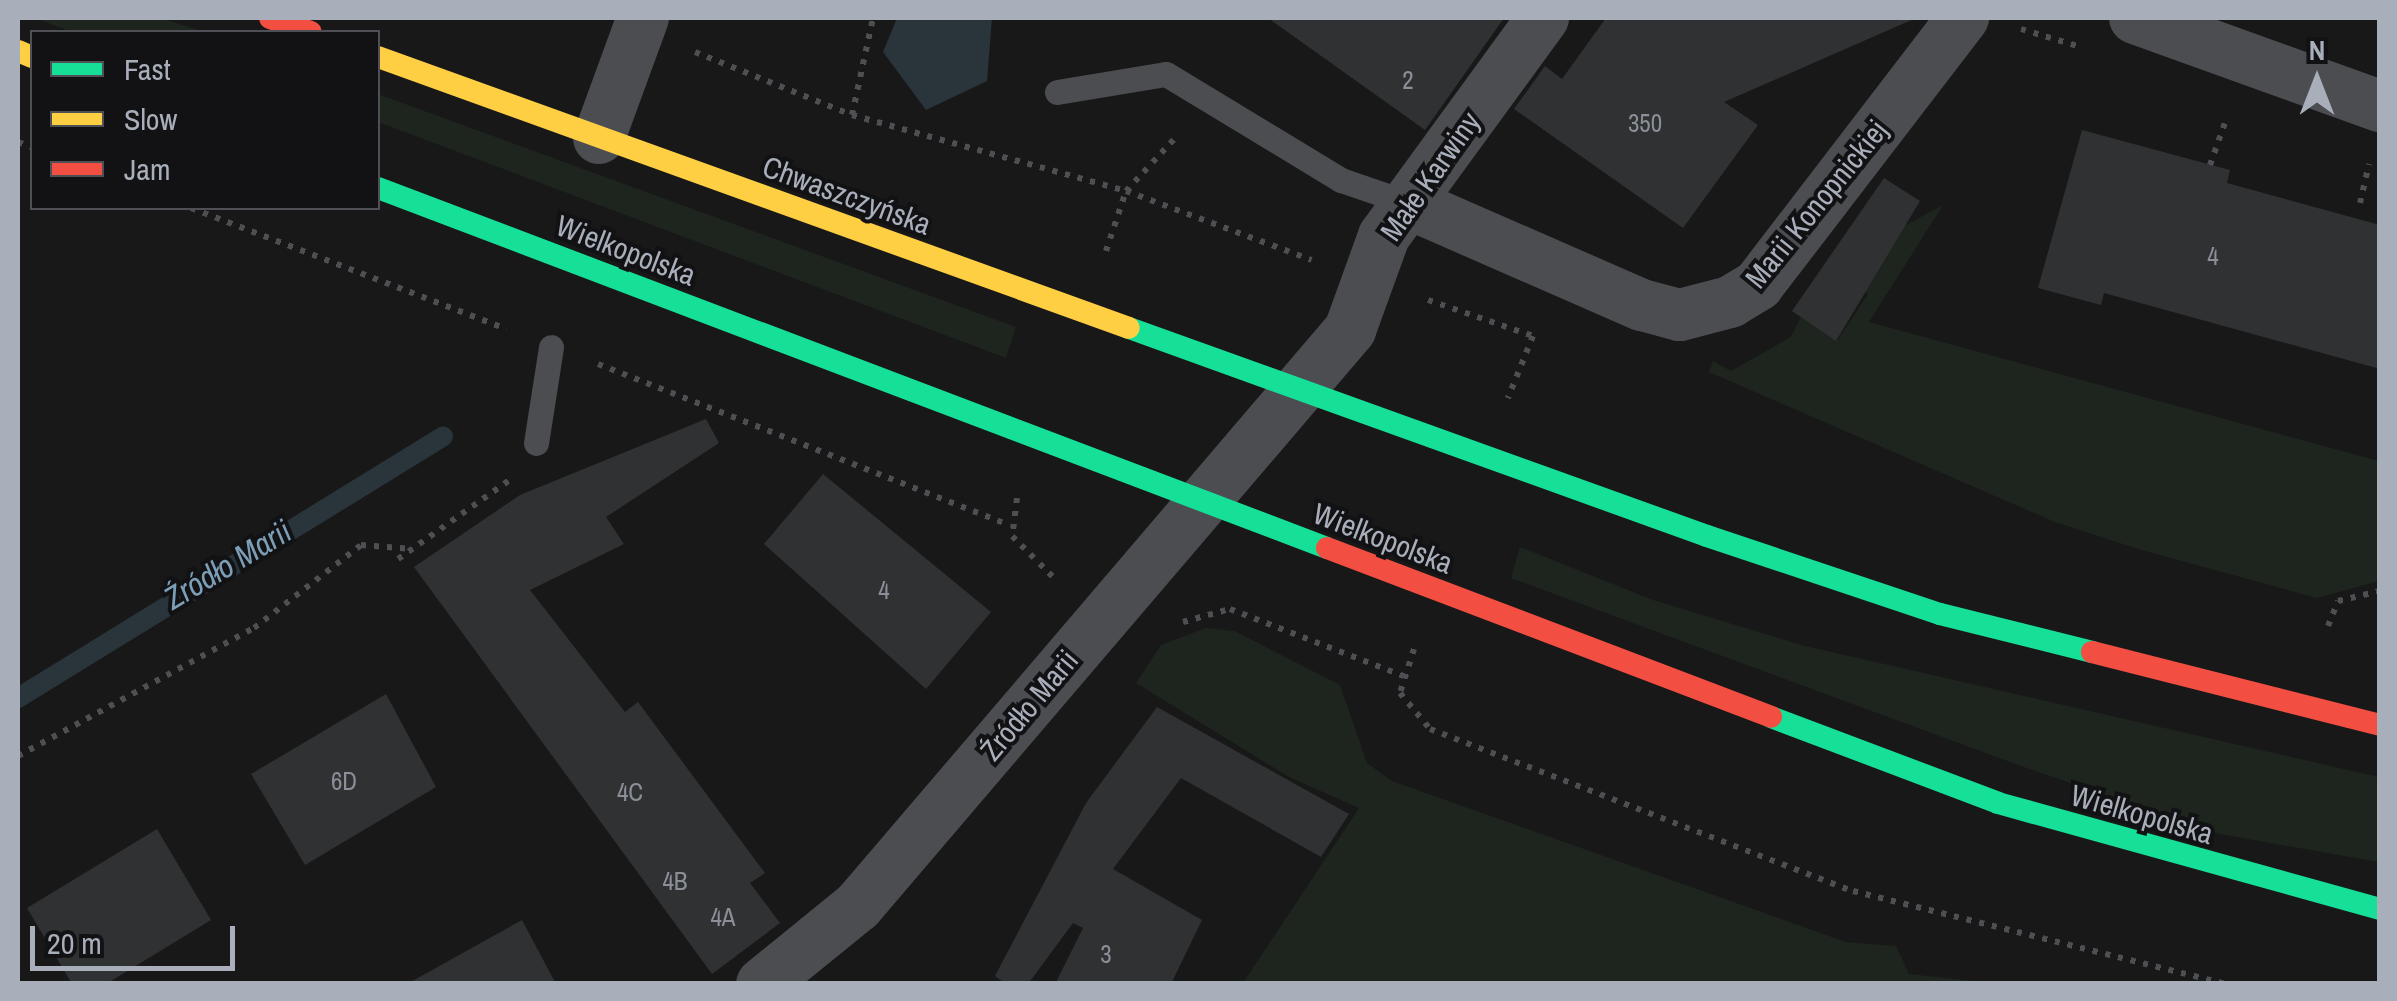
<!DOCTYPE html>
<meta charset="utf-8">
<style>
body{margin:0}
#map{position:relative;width:2397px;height:1001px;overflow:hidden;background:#181818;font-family:"Archivo Narrow",sans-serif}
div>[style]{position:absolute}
.green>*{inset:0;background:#1d251e}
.water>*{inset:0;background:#2a343b}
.stream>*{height:20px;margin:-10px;padding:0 10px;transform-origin:10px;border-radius:10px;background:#2a343b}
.building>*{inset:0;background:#303132}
.path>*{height:6px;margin-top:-3px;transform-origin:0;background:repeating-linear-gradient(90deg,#4e4f52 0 5px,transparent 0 13px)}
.lane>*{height:25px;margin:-12.5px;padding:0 12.5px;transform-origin:12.5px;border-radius:12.5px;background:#4b4d51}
.street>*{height:52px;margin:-26px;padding:0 26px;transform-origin:26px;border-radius:26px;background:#4b4d51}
.fast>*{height:22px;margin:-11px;padding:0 11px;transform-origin:11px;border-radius:11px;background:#16e098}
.slow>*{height:22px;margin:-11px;padding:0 11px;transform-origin:11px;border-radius:11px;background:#ffcf43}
.jam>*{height:22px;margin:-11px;padding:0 11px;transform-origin:11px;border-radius:11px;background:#f24e42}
span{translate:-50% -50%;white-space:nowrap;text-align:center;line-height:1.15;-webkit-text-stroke:8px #121214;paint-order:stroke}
.number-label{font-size:25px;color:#8a8f98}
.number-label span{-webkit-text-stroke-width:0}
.street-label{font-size:30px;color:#a8aeba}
.water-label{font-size:32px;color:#7c9eb7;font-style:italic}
.frame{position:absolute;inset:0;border:20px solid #a8aeba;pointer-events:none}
.legend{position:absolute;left:30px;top:30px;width:350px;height:180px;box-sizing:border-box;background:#121214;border:2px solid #4e5056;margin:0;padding:12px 18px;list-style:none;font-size:30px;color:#a8aeba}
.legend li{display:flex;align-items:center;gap:20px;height:50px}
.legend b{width:50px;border:2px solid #4e5056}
.north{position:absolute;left:2267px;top:30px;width:100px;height:100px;-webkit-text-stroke:8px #121214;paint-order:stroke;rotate:0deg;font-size:28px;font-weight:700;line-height:40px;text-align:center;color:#a8aeba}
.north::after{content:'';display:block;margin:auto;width:35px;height:45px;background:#a8aeba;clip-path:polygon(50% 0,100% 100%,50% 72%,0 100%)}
.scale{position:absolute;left:30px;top:926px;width:205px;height:45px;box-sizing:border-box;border:5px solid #a8aeba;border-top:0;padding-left:12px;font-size:30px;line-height:35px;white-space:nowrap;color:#a8aeba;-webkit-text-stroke:8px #121214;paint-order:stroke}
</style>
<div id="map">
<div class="green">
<i style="clip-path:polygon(35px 18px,161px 18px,204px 32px,72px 32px)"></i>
<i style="clip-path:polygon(378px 94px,1016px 327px,1006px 358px,378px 122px)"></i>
<i style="clip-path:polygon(1943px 205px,1869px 322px,2379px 461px,2379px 581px,2317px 598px,2138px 549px,2055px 522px,1709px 372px,1713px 361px,1731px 371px,1791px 337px,1801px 317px,1837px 341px,1868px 294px,1824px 264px,1880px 267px,1904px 226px)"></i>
<i style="clip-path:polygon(1520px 547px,1653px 600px,1801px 645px,2379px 777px,2379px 862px,2219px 834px,2021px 766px,1511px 578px)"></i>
<i style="clip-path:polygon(1206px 628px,1234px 631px,1340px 685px,1367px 763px,1392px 781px,1846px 942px,1896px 946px,1909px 974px,1992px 983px,1243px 983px,1359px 808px,1289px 777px,1136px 683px,1161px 645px)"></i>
</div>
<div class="water">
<i style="clip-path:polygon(897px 18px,992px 18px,987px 81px,926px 110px,883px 52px)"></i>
</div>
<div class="stream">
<i style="left:18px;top:698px;width:499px;rotate:-31.6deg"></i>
</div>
<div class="building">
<i style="clip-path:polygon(1268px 18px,1504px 18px,1425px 130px)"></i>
<i style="clip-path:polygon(1606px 18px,1916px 18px,1724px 102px,1758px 125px,1683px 228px,1514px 109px,1545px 66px,1562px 79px)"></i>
<i style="clip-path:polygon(2082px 130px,2230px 170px,2227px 183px,2380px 225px,2380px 369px,2104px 293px,2101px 305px,2038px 288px)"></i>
<i style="clip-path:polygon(1884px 178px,1920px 201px,1836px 341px,1792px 311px)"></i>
<i style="clip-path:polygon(706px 419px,719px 443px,606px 517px,624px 544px,530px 590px,625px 712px,638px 702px,765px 873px,750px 883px,780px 923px,712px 974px,414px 567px,520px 495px)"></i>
<i style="clip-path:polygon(823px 474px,991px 612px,926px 689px,764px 544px)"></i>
<i style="clip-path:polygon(386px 694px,436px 787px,305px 865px,251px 774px)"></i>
<i style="clip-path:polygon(1157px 707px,1349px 814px,1321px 857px,1181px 778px,1113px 869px,1202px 920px,1171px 984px,1055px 984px,1083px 928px,1073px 923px,1028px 984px,1006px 984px,995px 976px,1086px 803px)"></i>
<i style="clip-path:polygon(157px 829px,211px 920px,106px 984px,72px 984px,27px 908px)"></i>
<i style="clip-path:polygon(522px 920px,556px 984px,407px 984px)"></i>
</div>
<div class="path">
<i style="left:2021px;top:29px;width:63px;rotate:16.7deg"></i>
<i style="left:695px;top:52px;width:169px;rotate:21.9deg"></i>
<i style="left:852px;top:115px;width:284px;rotate:15.5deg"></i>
<i style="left:1126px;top:191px;width:198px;rotate:20.4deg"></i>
<i style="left:852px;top:115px;width:99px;rotate:-77.8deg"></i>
<i style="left:18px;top:142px;width:15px;rotate:20deg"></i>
<i style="left:2210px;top:165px;width:51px;rotate:-70.5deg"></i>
<i style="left:2360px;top:203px;width:40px;rotate:-77deg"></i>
<i style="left:191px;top:208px;width:338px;rotate:21deg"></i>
<i style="left:1106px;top:251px;width:63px;rotate:-71.6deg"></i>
<i style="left:1126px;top:191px;width:74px;rotate:-47.2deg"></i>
<i style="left:1428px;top:300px;width:111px;rotate:18.9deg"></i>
<i style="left:1533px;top:336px;width:67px;rotate:112deg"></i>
<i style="left:598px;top:364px;width:440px;rotate:21.4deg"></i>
<i style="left:1017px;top:498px;width:38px;rotate:97deg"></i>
<i style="left:1012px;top:536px;width:61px;rotate:45deg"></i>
<i style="left:398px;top:559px;width:138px;rotate:-35.3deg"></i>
<i style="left:1183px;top:622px;width:49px;rotate:-15.5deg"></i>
<i style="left:1230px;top:609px;width:186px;rotate:21.1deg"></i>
<i style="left:2328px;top:626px;width:27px;rotate:-68deg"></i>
<i style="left:2338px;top:601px;width:43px;rotate:-13.4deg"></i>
<i style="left:1414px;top:649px;width:46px;rotate:107.7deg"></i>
<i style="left:1400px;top:693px;width:47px;rotate:50.2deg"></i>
<i style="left:1430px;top:729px;width:453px;rotate:21deg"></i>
<i style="left:1853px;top:891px;width:383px;rotate:14deg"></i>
<i style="left:18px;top:756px;width:268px;rotate:-28.5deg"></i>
<i style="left:254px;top:628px;width:135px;rotate:-37.8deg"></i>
<i style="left:361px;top:545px;width:52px;rotate:4.4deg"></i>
</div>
<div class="lane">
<i style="left:1057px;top:92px;width:110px;rotate:-9.4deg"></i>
<i style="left:1166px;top:74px;width:205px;rotate:31.2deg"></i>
<i style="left:1341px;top:180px;width:71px;rotate:18.9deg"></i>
<i style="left:536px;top:443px;width:97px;rotate:-81.1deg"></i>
</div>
<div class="street">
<i style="left:2135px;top:18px;width:260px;rotate:19.8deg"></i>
<i style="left:599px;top:138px;width:128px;rotate:-69.9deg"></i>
<i style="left:1408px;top:203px;width:255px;rotate:23.6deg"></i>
<i style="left:1642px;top:305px;width:39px;rotate:15deg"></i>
<i style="left:1680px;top:315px;width:52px;rotate:-14.6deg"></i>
<i style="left:1730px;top:302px;width:33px;rotate:-31deg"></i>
<i style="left:1758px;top:285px;width:337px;rotate:-52.5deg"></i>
<i style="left:762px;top:984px;width:124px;rotate:-39.1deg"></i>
<i style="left:858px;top:906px;width:758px;rotate:-49.5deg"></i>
<i style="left:1350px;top:330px;width:100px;rotate:-70.1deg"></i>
<i style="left:1384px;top:236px;width:270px;rotate:-53.9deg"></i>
</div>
<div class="fast">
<i style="left:378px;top:188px;width:1015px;rotate:20.77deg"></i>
<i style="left:1129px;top:328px;width:614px;rotate:19.79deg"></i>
<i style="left:1707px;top:536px;width:246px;rotate:18.5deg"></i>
<i style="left:1940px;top:614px;width:157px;rotate:14deg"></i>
<i style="left:1771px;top:717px;width:243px;rotate:20.7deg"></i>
<i style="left:1998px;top:803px;width:396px;rotate:15.5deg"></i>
</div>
<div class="slow">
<i style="left:18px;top:51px;width:15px;rotate:23deg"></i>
<i style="left:378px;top:57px;width:798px;rotate:19.84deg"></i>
</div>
<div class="jam">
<i style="left:270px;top:18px;width:43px;rotate:18.9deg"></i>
<i style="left:1327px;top:548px;width:475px;rotate:20.8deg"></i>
<i style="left:2092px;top:652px;width:297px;rotate:14.2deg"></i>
</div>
<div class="number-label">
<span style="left:1408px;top:80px">2</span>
<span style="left:1645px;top:123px">350</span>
<span style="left:2213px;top:256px">4</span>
<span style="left:884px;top:590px">4</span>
<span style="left:344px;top:781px">6D</span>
<span style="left:630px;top:792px">4C</span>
<span style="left:675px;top:881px">4B</span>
<span style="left:723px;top:917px">4A</span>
<span style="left:1106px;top:954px">3</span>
</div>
<div class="street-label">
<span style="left:1430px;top:176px;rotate:-55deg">Małe Karwiny</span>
<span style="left:847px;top:195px;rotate:20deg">Chwaszczyńska</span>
<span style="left:1816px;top:204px;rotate:-51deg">Marii Konopnickiej</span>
<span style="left:626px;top:250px;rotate:21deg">Wielkopolska</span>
<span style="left:1383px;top:538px;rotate:21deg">Wielkopolska</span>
<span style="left:1029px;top:705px;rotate:-50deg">Źródło Marii</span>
<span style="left:2142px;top:814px;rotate:16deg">Wielkopolska</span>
</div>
<div class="water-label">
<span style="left:228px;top:565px;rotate:-31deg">Źródło Marii</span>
</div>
<div class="frame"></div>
<ul class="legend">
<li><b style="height:12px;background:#16e098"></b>Fast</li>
<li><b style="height:12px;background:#ffcf43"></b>Slow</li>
<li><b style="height:12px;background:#f24e42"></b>Jam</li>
</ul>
<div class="north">N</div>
<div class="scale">20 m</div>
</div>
